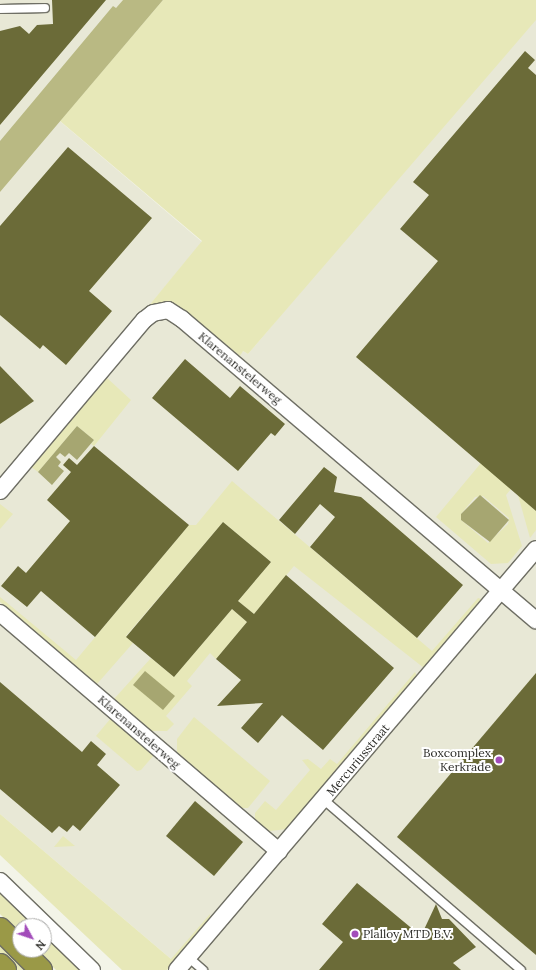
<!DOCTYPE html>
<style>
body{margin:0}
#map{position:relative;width:536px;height:970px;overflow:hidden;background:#f3f4e8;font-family:Lora,serif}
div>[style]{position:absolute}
.built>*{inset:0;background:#e8e8d6}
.green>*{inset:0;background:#e7e8b8}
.forest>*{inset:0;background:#b9b983}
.water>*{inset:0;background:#a6a671}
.building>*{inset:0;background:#6b6b38}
.roads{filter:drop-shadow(1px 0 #6e6e64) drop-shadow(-1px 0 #6e6e64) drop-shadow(0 1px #6e6e64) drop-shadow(0 -1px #6e6e64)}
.lane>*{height:8px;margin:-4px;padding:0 4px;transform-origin:4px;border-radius:4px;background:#fff}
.street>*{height:16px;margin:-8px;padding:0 8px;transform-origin:8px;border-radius:8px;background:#fff}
.highway>*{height:22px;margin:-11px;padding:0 11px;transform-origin:11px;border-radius:11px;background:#9a9947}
.dots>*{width:11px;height:11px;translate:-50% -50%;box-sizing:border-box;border:2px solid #fff;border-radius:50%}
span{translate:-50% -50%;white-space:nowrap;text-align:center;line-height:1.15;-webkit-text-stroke:4px #fff;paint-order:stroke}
.street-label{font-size:12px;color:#2c2c28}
.poi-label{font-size:12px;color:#2c2c28}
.right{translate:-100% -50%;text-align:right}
.left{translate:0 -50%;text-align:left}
.north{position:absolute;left:12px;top:918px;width:40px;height:40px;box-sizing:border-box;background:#fff;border:1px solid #ababa9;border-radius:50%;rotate:130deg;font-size:11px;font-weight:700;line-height:16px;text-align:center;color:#2c2c28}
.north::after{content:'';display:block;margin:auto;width:14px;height:18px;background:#a24cba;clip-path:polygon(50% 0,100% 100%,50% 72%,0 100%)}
</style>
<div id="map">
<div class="built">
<i style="clip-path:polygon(0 0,123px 0,35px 100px,202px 242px,148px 307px,165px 303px,180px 307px,237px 354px,243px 351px,248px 354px,536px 14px,536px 970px,184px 970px,0 814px)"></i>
</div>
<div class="green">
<i style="clip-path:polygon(163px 0,536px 0,536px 20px,248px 354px,243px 351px,240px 356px,180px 307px,159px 304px,147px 308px,202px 241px,60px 121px)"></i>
<i style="clip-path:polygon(106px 377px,131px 400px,94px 446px,91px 444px,94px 440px,77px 426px,38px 472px,30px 466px)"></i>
<i style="clip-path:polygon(evenodd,481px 463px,511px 489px,506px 495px,522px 546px,508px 563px,491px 564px,436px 517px,481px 463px,483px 496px,509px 518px,508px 524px,488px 543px,461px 520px,461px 514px,475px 497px,483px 496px)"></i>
<i style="clip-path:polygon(232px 481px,432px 651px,478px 598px,481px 599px,480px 603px,424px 668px,294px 566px,254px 614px,238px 601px,271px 562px,223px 522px,126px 636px,133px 643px,97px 684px,0 602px,0 597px,76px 660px,189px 525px,196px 525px)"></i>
<i style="clip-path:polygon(518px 495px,536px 511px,536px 530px,530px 538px)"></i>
<i style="clip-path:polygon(0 504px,13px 514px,0 529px)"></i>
<i style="clip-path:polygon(232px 609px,247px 622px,216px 659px,210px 653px,187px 681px,192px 686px,166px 716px,174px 724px,167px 731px,151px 731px,114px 699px,151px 658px,174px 677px)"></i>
<i style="clip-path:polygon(415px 672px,417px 676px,287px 829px,270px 831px,255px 820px,255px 813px,265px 801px,276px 810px,310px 770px,302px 760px,308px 759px,321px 769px,330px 759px,337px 764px)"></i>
<i style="clip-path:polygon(194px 717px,270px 781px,248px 808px,241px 808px,177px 752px,177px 739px)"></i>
<i style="clip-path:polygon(111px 718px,154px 755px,141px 770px,137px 771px,96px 736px)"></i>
<i style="clip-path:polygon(0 814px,171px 959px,210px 914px,210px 920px,167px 970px,122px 970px,0 855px)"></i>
<i style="clip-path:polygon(63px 836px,75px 846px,54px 847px)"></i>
<i style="clip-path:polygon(0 890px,37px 926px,20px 926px,20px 934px,0 914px)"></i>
<i style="clip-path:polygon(44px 933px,82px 970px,56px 970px,36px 950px,44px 950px)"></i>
<i style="clip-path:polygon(0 939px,32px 970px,16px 970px,0 954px)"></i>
</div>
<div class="forest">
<i style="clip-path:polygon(123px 0,163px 0,0 192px,0 141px,113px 6px,116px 8px)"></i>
</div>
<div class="water">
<i style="clip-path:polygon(77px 426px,94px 440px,77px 460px,69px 453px,65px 457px,60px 453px,56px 457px,61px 462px,58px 466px,64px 471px,52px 485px,38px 472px)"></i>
<i style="clip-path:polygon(480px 495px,509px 520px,490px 542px,461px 520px,461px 514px)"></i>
<i style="clip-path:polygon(145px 671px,175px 696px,163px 710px,133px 685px)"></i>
</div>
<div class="building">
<i style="clip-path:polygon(52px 0,106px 0,0 125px,0 31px,20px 26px,29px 34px,37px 25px,53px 24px)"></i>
<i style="clip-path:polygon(525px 51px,535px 60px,528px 68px,536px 75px,536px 511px,356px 357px,438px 261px,400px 229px,429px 195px,413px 182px)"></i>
<i style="clip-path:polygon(68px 147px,152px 218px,89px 291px,112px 311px,66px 365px,43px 345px,40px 349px,0 315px,0 226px)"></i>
<i style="clip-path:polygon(185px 359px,230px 398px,240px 386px,285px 424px,275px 436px,271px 433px,238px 471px,152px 398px)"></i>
<i style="clip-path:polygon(0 366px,34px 401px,0 424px)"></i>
<i style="clip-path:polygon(94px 446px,189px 525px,95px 637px,41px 591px,27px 607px,1px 586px,18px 566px,26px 573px,70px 521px,47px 500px,71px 472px,63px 465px,69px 458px,77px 465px)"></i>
<i style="clip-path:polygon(324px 467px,337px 477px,334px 492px,361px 497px,463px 585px,417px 638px,310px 547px,335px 517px,320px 504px,295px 534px,279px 520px)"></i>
<i style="clip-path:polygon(223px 522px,271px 562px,238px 601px,254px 614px,286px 575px,394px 668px,323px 750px,282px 715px,258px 743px,241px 728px,263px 703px,217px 706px,241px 680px,216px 659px,247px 622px,232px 609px,174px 677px,126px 637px)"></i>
<i style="clip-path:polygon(536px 673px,536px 955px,397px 837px)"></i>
<i style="clip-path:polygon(0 682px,82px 752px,91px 741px,106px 754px,97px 765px,120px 785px,80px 831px,73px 825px,67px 832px,59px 826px,52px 833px,0 789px)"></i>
<i style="clip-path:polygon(195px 801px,243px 842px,214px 876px,166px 836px)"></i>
<i style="clip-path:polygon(357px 883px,421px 936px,436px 904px,442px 919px,449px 919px,476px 947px,453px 963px,461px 970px,319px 970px,343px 942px,322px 924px)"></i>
</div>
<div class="roads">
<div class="lane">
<i style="left:0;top:9px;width:45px;rotate:-1.3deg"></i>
<i style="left:324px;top:800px;width:260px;rotate:40.8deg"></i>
<i style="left:188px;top:957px;width:20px;rotate:41deg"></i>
</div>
<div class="street">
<i style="left:0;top:491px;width:224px;rotate:-49.9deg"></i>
<i style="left:144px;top:320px;width:11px;rotate:-38deg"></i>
<i style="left:153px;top:313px;width:15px;rotate:-11deg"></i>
<i style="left:168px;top:310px;width:17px;rotate:33deg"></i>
<i style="left:182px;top:319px;width:465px;rotate:40.4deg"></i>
<i style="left:0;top:613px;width:367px;rotate:40.5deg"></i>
<i style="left:0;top:881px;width:128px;rotate:44.1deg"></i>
<i style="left:177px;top:970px;width:553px;rotate:-49.54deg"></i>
</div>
<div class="highway">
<i style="left:0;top:929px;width:28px;rotate:45deg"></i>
<i style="left:21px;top:950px;width:28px;rotate:45deg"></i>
<i style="left:0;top:965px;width:7px;rotate:45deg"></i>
</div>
</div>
<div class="dots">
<i style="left:499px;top:760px;background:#a24cba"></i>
<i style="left:355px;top:934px;background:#a24cba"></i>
</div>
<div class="street-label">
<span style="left:240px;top:368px;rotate:40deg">Klarenanstelerweg</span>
<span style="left:139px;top:732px;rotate:41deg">Klarenanstelerweg</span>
<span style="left:358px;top:760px;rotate:-50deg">Mercuriusstraat</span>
</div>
<div class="poi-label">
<span class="right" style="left:491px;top:760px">Boxcomplex<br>Kerkrade</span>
<span class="left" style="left:363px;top:934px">Plalloy MTD B.V.</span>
</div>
<div class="north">N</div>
</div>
